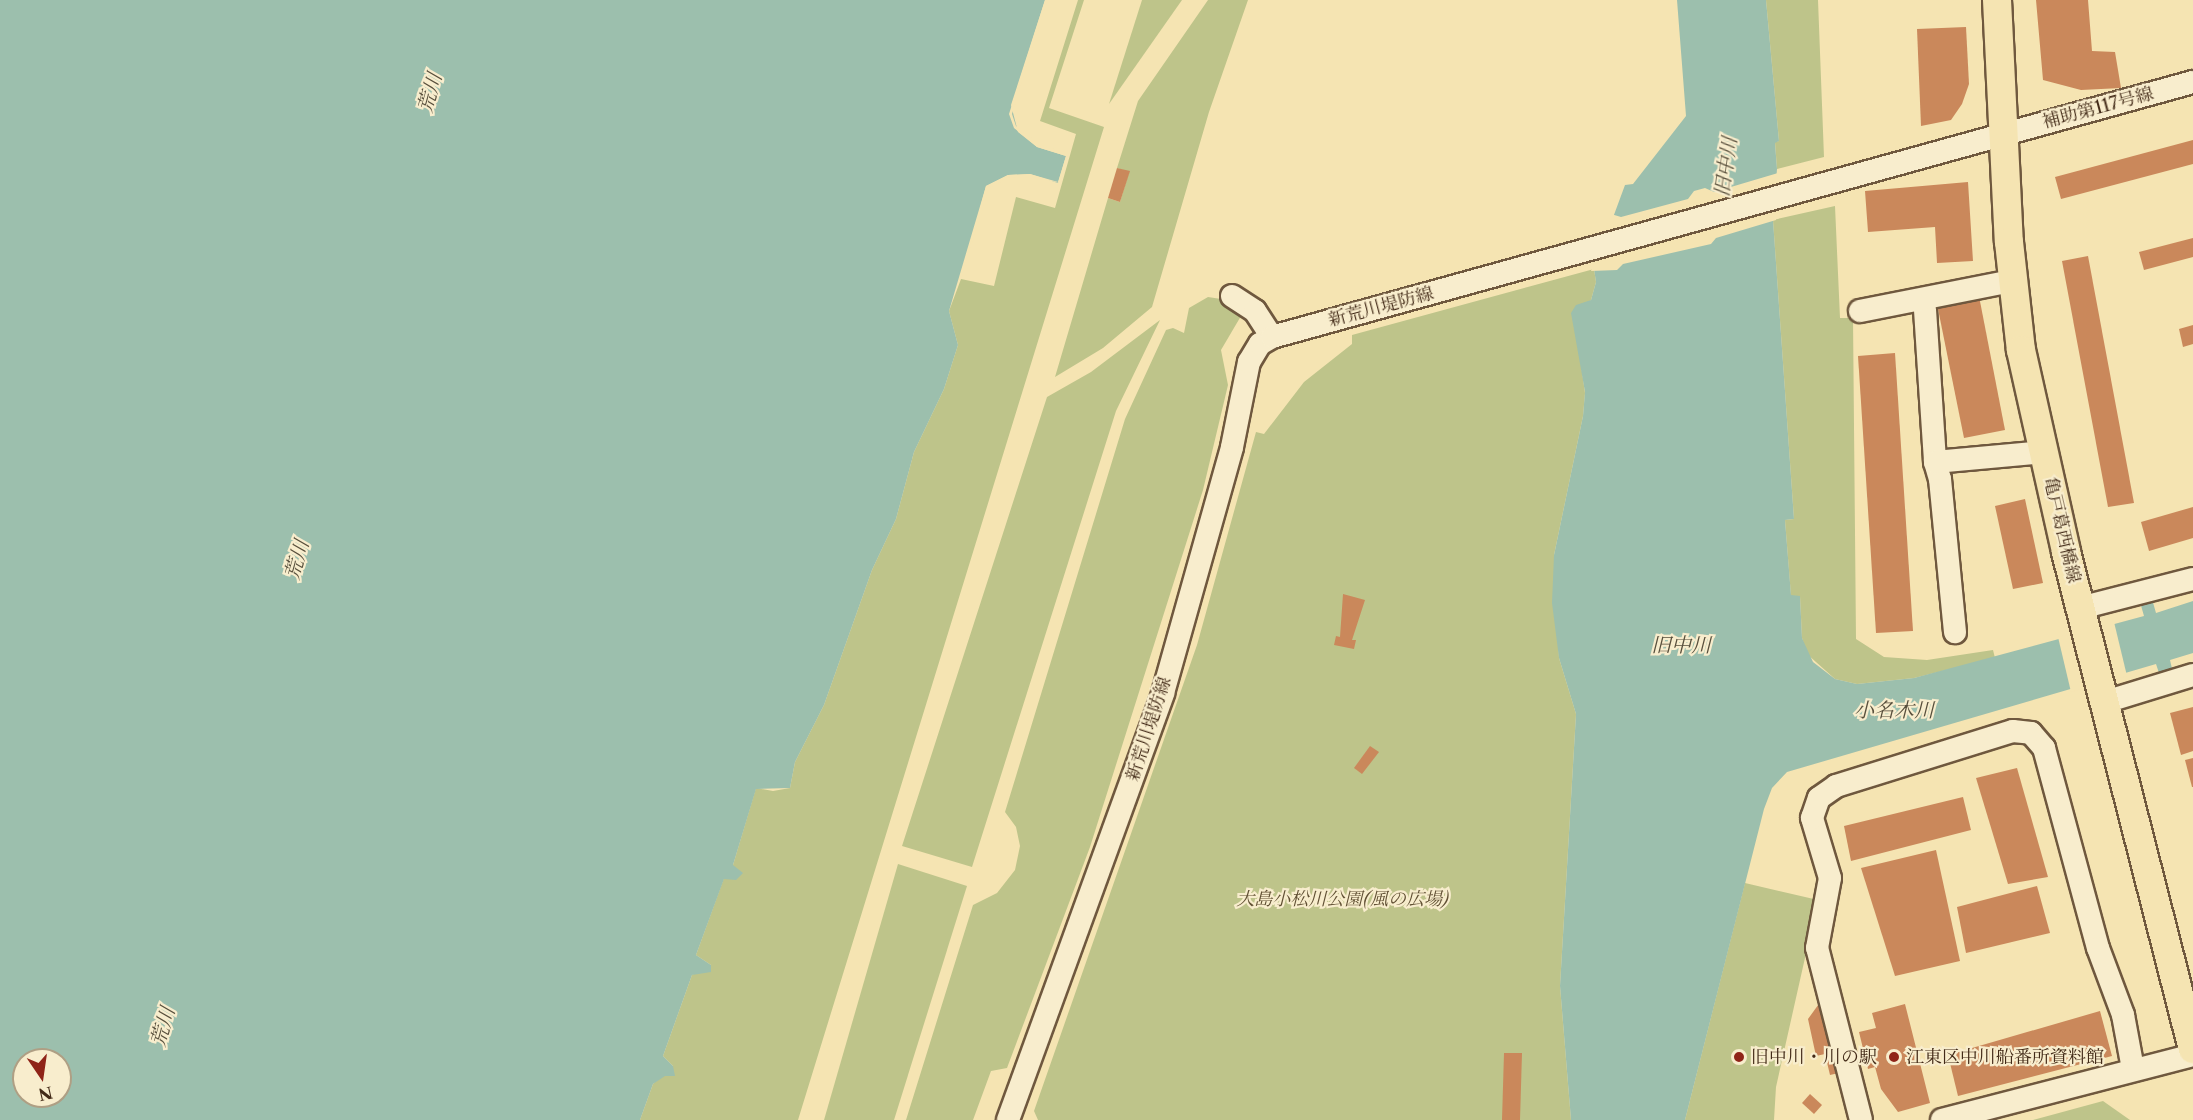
<!DOCTYPE html>
<meta charset="utf-8">
<style>
body{margin:0}
#map{position:relative;width:2193px;height:1120px;overflow:hidden;background:#f5e4b2;font-family:"Libre Caslon Text","Noto Serif JP",serif}
div>[style]{position:absolute}
.green>*{inset:0;background:#bec48a}
.water>*{inset:0;background:#9cbfad}
.pier>*{inset:0;background:#f5e4b2}
.building>*{inset:0;background:#ca885b}
.roads{filter:drop-shadow(2px 0 #6f583e) drop-shadow(-2px 0 #6f583e) drop-shadow(0 2px #6f583e) drop-shadow(0 -2px #6f583e)}
.minor>*{height:22px;margin:-11px;padding:0 11px;transform-origin:11px;border-radius:11px;background:#f8edcd}
.major>*{height:28px;margin:-14px;padding:0 14px;transform-origin:14px;border-radius:14px;background:#f5e4b2}
.dots>*{width:16px;height:16px;translate:-50% -50%;box-sizing:border-box;border:3px solid #f8edcd;border-radius:50%}
span{translate:-50% -50%;white-space:nowrap;text-align:center;line-height:1.15;-webkit-text-stroke:4.5px #f8edcd;paint-order:stroke}
.street-label{font-size:18px;color:#422a17}
.park-label{font-size:18px;color:#615034;font-style:italic}
.poi-label{font-size:18px;color:#422a17}
.left{translate:0 -50%;text-align:left}
.water-label{font-size:20px;color:#584f3c;font-style:italic}
.north{position:absolute;left:12px;top:1048px;width:60px;height:60px;box-sizing:border-box;background:#f8edcd;border:2px solid #af9f84;border-radius:50%;rotate:167deg;font-size:16px;font-weight:700;line-height:24px;text-align:center;color:#422a17}
.north::after{content:'';display:block;margin:auto;width:21px;height:27px;background:#8f2418;clip-path:polygon(50% 0,100% 100%,50% 72%,0 100%)}
</style>
<div id="map">
<div class="green">
<i style="clip-path:polygon(1078px 0,1084px 0,1049px 108px,1104px 127px,798px 1120px,640px 1120px,653px 1084px,673px 1066px,663px 1056px,692px 975px,711px 965px,696px 955px,724px 878px,733px 865px,756px 788px,773px 791px,790px 788px,795px 762px,824px 705px,872px 570px,896px 519px,914px 452px,944px 389px,958px 345px,949px 311px,961px 279px,994px 286px,1016px 197px,1055px 208px,1076px 134px,1040px 121px)"></i>
<i style="clip-path:polygon(1142px 0,1182px 0,1109px 104px)"></i>
<i style="clip-path:polygon(1208px 0,1248px 0,1209px 112px,1152px 307px,1103px 348px,1055px 377px,1108px 198px,1120px 202px,1129px 172px,1117px 168px,1138px 101px)"></i>
<i style="clip-path:polygon(1766px 0,1818px 0,1824px 157px,1777px 169px,1775px 142px,1779px 141px)"></i>
<i style="clip-path:polygon(1835px 206px,1840px 318px,1853px 318px,1856px 639px,1884px 657px,1927px 660px,1993px 650px,1995px 658px,1914px 678px,1857px 684px,1835px 679px,1807px 654px,1802px 638px,1800px 596px,1791px 596px,1785px 520px,1794px 519px,1773px 220px)"></i>
<i style="clip-path:polygon(1594px 269px,1596px 282px,1591px 300px,1574px 316px,1585px 393px,1583px 416px,1554px 555px,1559px 658px,1576px 714px,1560px 986px,1571px 1120px,1038px 1120px,1034px 1111px,1197px 645px,1256px 432px,1264px 434px,1304px 382px,1352px 344px,1352px 335px)"></i>
<i style="clip-path:polygon(1208px 297px,1221px 299px,1241px 316px,1221px 350px,1228px 385px,1203px 490px,1090px 847px,1007px 1068px,991px 1071px,973px 1120px,906px 1120px,973px 905px,997px 893px,1015px 870px,1020px 846px,1016px 827px,1005px 812px,1125px 419px,1166px 330px,1173px 328px,1184px 333px,1189px 308px)"></i>
<i style="clip-path:polygon(1160px 320px,1116px 411px,972px 867px,902px 846px,1047px 397px,1091px 372px)"></i>
<i style="clip-path:polygon(898px 864px,967px 886px,894px 1120px,824px 1120px)"></i>
<i style="clip-path:polygon(1745px 883px,1818px 900px,1776px 1087px,1774px 1120px,1685px 1120px)"></i>
<i style="clip-path:polygon(2103px 1101px,2130px 1120px,2033px 1120px)"></i>
</div>
<div class="water">
<i style="clip-path:polygon(evenodd,0 0,1045px 0,1011px 105px,1018px 132px,1037px 147px,1066px 156px,1058px 183px,1030px 174px,1008px 175px,986px 186px,949px 311px,958px 345px,944px 389px,914px 452px,896px 519px,872px 570px,824px 705px,795px 762px,790px 788px,756px 789px,733px 865px,743px 873px,736px 880px,724px 879px,696px 955px,711px 965px,711px 972px,692px 975px,663px 1056px,673px 1066px,675px 1076px,665px 1076px,653px 1084px,640px 1120px,0 1120px,0 0,24px 1060px,60px 1060px,60px 1096px,24px 1096px,24px 1060px)"></i>
<i style="clip-path:polygon(1677px 0,1766px 0,1779px 141px,1775px 143px,1777px 169px,1773px 220px,1794px 519px,1785px 520px,1791px 595px,1800px 596px,1802px 638px,1813px 662px,1835px 679px,1857px 684px,1914px 678px,2144px 616px,2140px 602px,2152px 599px,2156px 613px,2193px 601px,2193px 653px,2170px 660px,2173px 673px,2160px 676px,2156px 664px,1787px 772px,1772px 788px,1764px 809px,1685px 1120px,1571px 1120px,1560px 986px,1576px 714px,1559px 658px,1552px 603px,1554px 555px,1583px 416px,1585px 392px,1571px 313px,1576px 305px,1591px 300px,1596px 282px,1594px 269px,1625px 185px,1633px 184px,1686px 116px)"></i>
</div>
<div class="pier">
<i style="clip-path:polygon(1045px 0,1048px 0,1012px 114px,1016px 126px,1039px 144px,1068px 154px,1061px 183px,1030px 177px,1008px 178px,989px 188px,961px 279px,986px 186px,1008px 175px,1030px 174px,1058px 182px,1066px 156px,1037px 147px,1014px 128px,1009px 114px)"></i>
<i style="clip-path:polygon(1778px 173px,1776px 220px,1716px 238px,1711px 244px,1623px 264px,1617px 270px,1591px 271px,1611px 214px,1621px 217px,1688px 199px,1694px 191px,1705px 188px,1714px 192px)"></i>
<i style="clip-path:polygon(2114px 622px,2127px 676px,2071px 692px,2058px 637px)"></i>
</div>
<div class="building">
<i style="clip-path:polygon(2036px 0,2088px 0,2092px 51px,2115px 52px,2121px 88px,2081px 90px,2043px 80px)"></i>
<i style="clip-path:polygon(1966px 27px,1969px 84px,1962px 104px,1951px 120px,1921px 126px,1917px 29px)"></i>
<i style="clip-path:polygon(2193px 140px,2193px 164px,2061px 199px,2055px 177px)"></i>
<i style="clip-path:polygon(1117px 168px,1130px 171px,1120px 202px,1108px 198px)"></i>
<i style="clip-path:polygon(1968px 182px,1973px 261px,1937px 263px,1935px 227px,1868px 232px,1865px 191px)"></i>
<i style="clip-path:polygon(2193px 238px,2193px 257px,2144px 270px,2139px 252px)"></i>
<i style="clip-path:polygon(2088px 256px,2134px 503px,2108px 507px,2062px 261px)"></i>
<i style="clip-path:polygon(1978px 291px,2005px 430px,1964px 438px,1936px 299px)"></i>
<i style="clip-path:polygon(2193px 325px,2193px 344px,2183px 347px,2179px 329px)"></i>
<i style="clip-path:polygon(1895px 353px,1913px 631px,1876px 633px,1858px 356px)"></i>
<i style="clip-path:polygon(2025px 499px,2043px 583px,2013px 589px,1995px 506px)"></i>
<i style="clip-path:polygon(2193px 507px,2193px 538px,2149px 551px,2141px 522px)"></i>
<i style="clip-path:polygon(1343px 594px,1365px 600px,1352px 640px,1356px 640px,1354px 649px,1334px 645px,1336px 636px,1340px 637px)"></i>
<i style="clip-path:polygon(2193px 707px,2193px 751px,2181px 755px,2170px 713px)"></i>
<i style="clip-path:polygon(1370px 746px,1379px 752px,1362px 774px,1354px 768px)"></i>
<i style="clip-path:polygon(2193px 758px,2193px 787px,2192px 787px,2185px 760px)"></i>
<i style="clip-path:polygon(2017px 768px,2048px 877px,2008px 884px,1976px 778px)"></i>
<i style="clip-path:polygon(1963px 797px,1971px 830px,1851px 861px,1844px 826px)"></i>
<i style="clip-path:polygon(1936px 850px,1960px 961px,1895px 976px,1861px 868px)"></i>
<i style="clip-path:polygon(2037px 886px,2050px 933px,1966px 953px,1957px 907px)"></i>
<i style="clip-path:polygon(1821px 1001px,1843px 1072px,1830px 1075px,1825px 1054px,1816px 1056px,1808px 1019px)"></i>
<i style="clip-path:polygon(1905px 1004px,1930px 1103px,1898px 1112px,1881px 1089px,1875px 1067px,1868px 1069px,1859px 1032px,1876px 1028px,1872px 1013px)"></i>
<i style="clip-path:polygon(2100px 1011px,2112px 1056px,1958px 1096px,1948px 1055px)"></i>
<i style="clip-path:polygon(1504px 1053px,1522px 1053px,1520px 1120px,1502px 1120px)"></i>
<i style="clip-path:polygon(1810px 1094px,1822px 1105px,1814px 1114px,1802px 1103px)"></i>
</div>
<div class="roads">
<div class="minor">
<i style="left:1232px;top:296px;width:27px;rotate:33deg"></i>
<i style="left:1255px;top:311px;width:31px;rotate:57deg"></i>
<i style="left:1925px;top:310px;width:152px;rotate:86.2deg"></i>
<i style="left:1935px;top:462px;width:18px;rotate:74deg"></i>
<i style="left:1940px;top:479px;width:154px;rotate:84.4deg"></i>
<i style="left:1860px;top:311px;width:155px;rotate:-11.2deg"></i>
<i style="left:1935px;top:462px;width:110px;rotate:-5.2deg"></i>
<i style="left:2080px;top:608px;width:117px;rotate:-14.4deg"></i>
<i style="left:2105px;top:702px;width:92px;rotate:-17.1deg"></i>
<i style="left:1008px;top:1120px;width:454px;rotate:-70deg"></i>
<i style="left:1163px;top:693px;width:255px;rotate:-74.3deg"></i>
<i style="left:1232px;top:447px;width:87px;rotate:-78.7deg"></i>
<i style="left:1249px;top:362px;width:21px;rotate:-59deg"></i>
<i style="left:1260px;top:344px;width:14px;rotate:-30deg"></i>
<i style="left:1272px;top:337px;width:956px;rotate:-15.48deg"></i>
<i style="left:1861px;top:1120px;width:178px;rotate:-104.3deg"></i>
<i style="left:1817px;top:948px;width:71px;rotate:-79.5deg"></i>
<i style="left:1830px;top:878px;width:63px;rotate:-106.7deg"></i>
<i style="left:1812px;top:818px;width:21px;rotate:-71deg"></i>
<i style="left:1819px;top:798px;width:21px;rotate:-35deg"></i>
<i style="left:1836px;top:786px;width:185px;rotate:-17.3deg"></i>
<i style="left:2013px;top:731px;width:18px;rotate:6deg"></i>
<i style="left:2031px;top:733px;width:20px;rotate:49deg"></i>
<i style="left:2044px;top:748px;width:207px;rotate:74.9deg"></i>
<i style="left:2098px;top:948px;width:72px;rotate:69.5deg"></i>
<i style="left:2123px;top:1015px;width:55px;rotate:79.5deg"></i>
<i style="left:1942px;top:1120px;width:259px;rotate:-14.5deg"></i>
</div>
<div class="major">
<i style="left:1997px;top:0;width:242px;rotate:87.2deg"></i>
<i style="left:2009px;top:242px;width:109px;rotate:83.7deg"></i>
<i style="left:2021px;top:350px;width:207px;rotate:77.4deg"></i>
<i style="left:2066px;top:552px;width:513px;rotate:75.67deg"></i>
</div>
</div>
<div class="dots">
<i style="left:1739px;top:1057px;background:#8f2418"></i>
<i style="left:1894px;top:1057px;background:#8f2418"></i>
</div>
<div class="street-label">
<span style="left:2098px;top:108px;rotate:-15deg">補助第117号線</span>
<span style="left:1381px;top:307px;rotate:-15deg">新荒川堤防線</span>
<span style="left:2062px;top:530px;rotate:77deg">亀戸葛西橋線</span>
<span style="left:1149px;top:729px;rotate:-72deg">新荒川堤防線</span>
</div>
<div class="park-label">
<span style="left:1343px;top:899px">大島小松川公園(風の広場)</span>
</div>
<div class="poi-label">
<span class="left" style="left:1751px;top:1057px">旧中川・川の駅</span>
<span class="left" style="left:1906px;top:1057px">江東区中川船番所資料館</span>
</div>
<div class="water-label">
<span style="left:430px;top:93px;rotate:-74deg">荒川</span>
<span style="left:1726px;top:167px;rotate:-82deg">旧中川</span>
<span style="left:297px;top:560px;rotate:-74deg">荒川</span>
<span style="left:1681px;top:645px">旧中川</span>
<span style="left:1894px;top:710px">小名木川</span>
<span style="left:163px;top:1027px;rotate:-74deg">荒川</span>
</div>
<div class="north">N</div>
</div>
